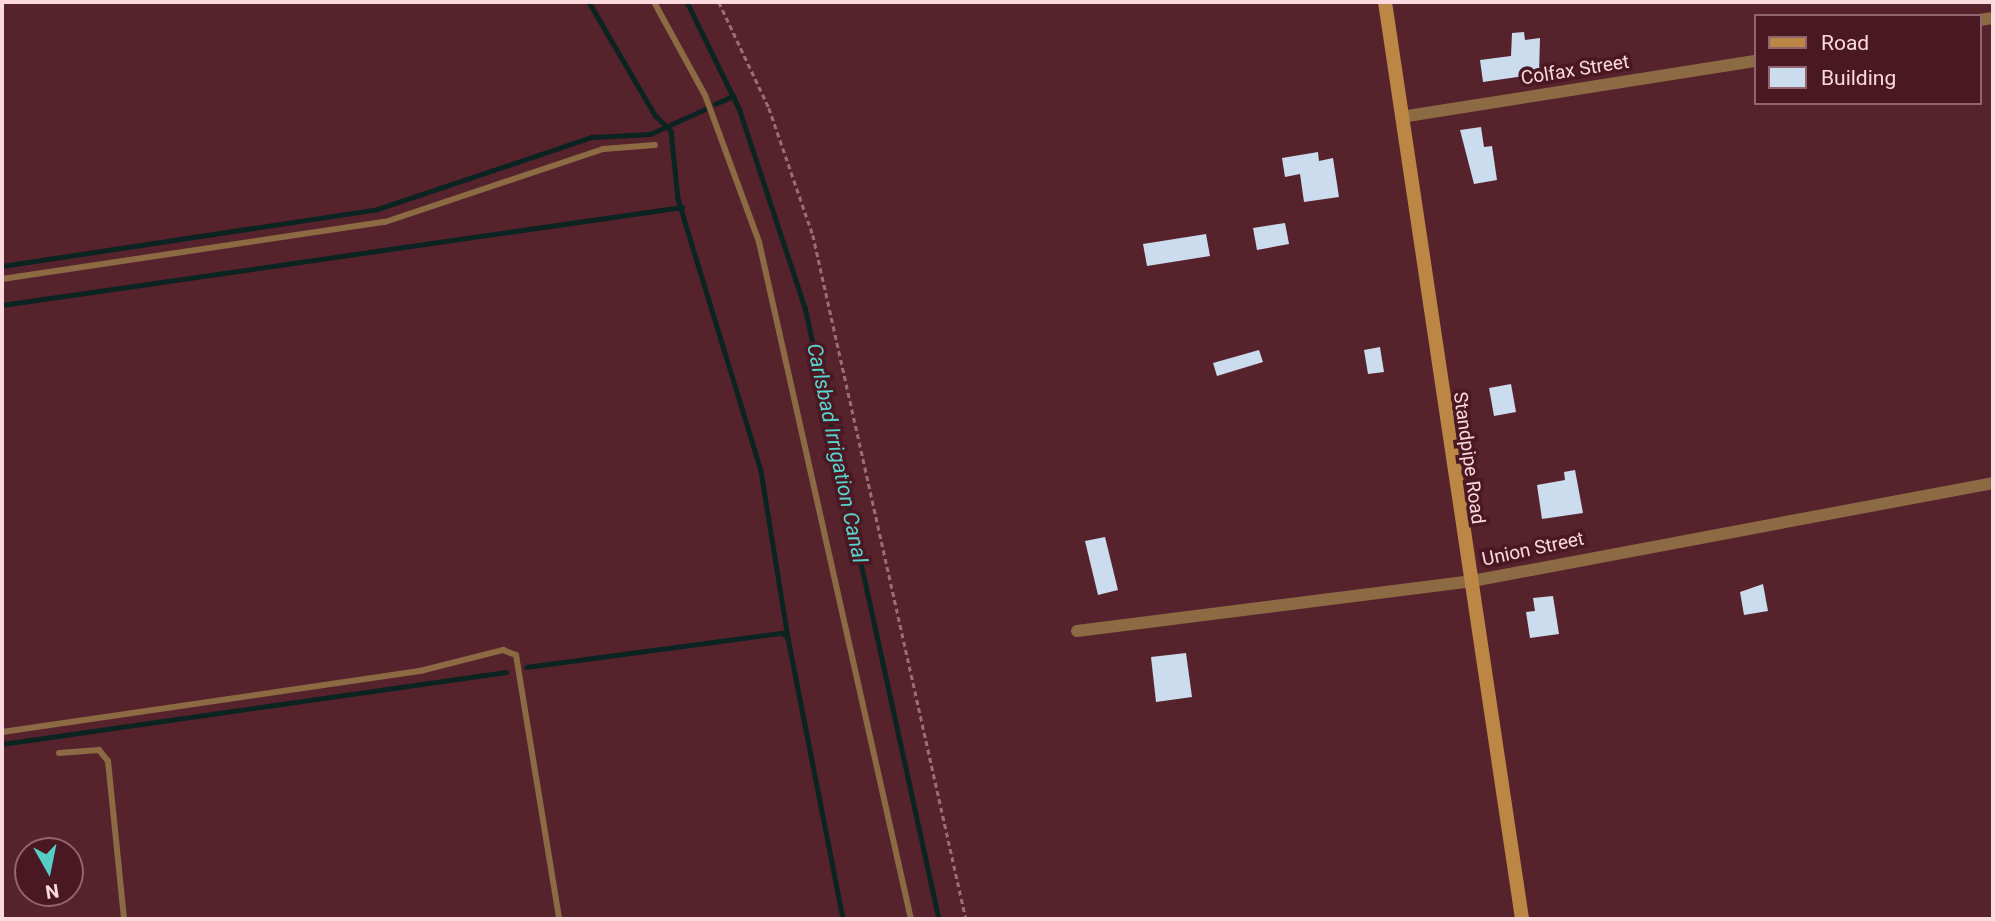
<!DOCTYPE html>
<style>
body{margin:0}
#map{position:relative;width:1995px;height:921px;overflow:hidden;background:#56232d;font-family:Roboto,sans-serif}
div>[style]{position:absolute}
.stream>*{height:4.5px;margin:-2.25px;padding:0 2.25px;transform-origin:2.25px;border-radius:2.25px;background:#0b2422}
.building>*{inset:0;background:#cbdcee}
.path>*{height:2.5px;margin-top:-1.25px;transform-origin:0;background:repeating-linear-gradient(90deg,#9a6e76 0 5px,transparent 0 8.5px)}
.lane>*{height:6px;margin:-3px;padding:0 3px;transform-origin:3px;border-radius:3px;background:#8c6a43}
.street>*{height:12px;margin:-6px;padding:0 6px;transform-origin:6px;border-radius:6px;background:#8c6a43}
.secondary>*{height:14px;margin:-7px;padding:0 7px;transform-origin:7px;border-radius:7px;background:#bc8645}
span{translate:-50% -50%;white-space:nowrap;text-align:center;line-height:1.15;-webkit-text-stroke:7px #4a1823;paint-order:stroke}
.street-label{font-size:19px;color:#fbd9de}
.water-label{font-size:21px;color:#59d5cd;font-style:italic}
.frame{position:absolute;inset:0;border:4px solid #fbd9de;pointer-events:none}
.legend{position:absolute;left:1754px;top:14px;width:228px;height:91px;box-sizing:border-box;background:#4a1823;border:2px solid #91656e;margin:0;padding:9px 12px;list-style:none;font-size:21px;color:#fbd9de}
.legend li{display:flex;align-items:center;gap:14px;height:35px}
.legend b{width:35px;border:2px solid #91656e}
.north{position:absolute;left:14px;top:837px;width:70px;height:70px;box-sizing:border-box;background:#4a1823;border:2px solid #91656e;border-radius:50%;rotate:171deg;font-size:19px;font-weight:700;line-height:28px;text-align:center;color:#fbd9de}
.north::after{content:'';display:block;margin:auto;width:24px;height:32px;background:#55cec5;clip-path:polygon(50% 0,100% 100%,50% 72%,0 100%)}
</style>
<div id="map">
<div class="stream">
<i style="left:589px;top:2px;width:131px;rotate:59.7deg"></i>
<i style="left:655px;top:115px;width:23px;rotate:45deg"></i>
<i style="left:671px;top:131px;width:68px;rotate:84.1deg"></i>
<i style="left:678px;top:199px;width:284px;rotate:73deg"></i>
<i style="left:761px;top:471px;width:169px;rotate:80.8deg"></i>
<i style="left:687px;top:2px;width:118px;rotate:63.9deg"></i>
<i style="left:739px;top:108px;width:210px;rotate:71.7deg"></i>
<i style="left:805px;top:307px;width:626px;rotate:77.65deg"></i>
<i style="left:715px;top:104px;width:20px;rotate:-24deg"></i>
<i style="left:2px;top:266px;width:380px;rotate:-8.6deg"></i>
<i style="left:378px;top:209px;width:226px;rotate:-18.6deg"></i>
<i style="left:592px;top:137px;width:58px;rotate:-3deg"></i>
<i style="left:650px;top:134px;width:60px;rotate:-24.4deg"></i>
<i style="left:2px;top:305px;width:687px;rotate:-8.2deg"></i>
<i style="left:526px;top:667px;width:258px;rotate:-7.6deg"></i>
<i style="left:782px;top:633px;width:8px;rotate:40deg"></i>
<i style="left:788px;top:638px;width:286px;rotate:78.9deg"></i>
<i style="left:2px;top:744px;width:509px;rotate:-8.13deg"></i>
</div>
<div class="building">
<i style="clip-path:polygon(1524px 32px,1525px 40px,1540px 38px,1539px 74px,1483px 82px,1480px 60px,1511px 56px,1512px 33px)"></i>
<i style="clip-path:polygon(1481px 127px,1484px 147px,1492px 146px,1497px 180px,1474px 184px,1460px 130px)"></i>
<i style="clip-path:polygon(1318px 152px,1319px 161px,1333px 158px,1339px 197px,1304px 202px,1300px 174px,1285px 177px,1282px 158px)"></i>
<i style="clip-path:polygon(1285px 223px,1289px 244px,1257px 250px,1253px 228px)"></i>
<i style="clip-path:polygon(1206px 234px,1210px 256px,1147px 266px,1143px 244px)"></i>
<i style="clip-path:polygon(1380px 347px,1384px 372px,1368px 374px,1364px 350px)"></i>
<i style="clip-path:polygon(1259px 350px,1263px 362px,1217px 376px,1213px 363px)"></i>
<i style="clip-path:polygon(1511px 384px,1516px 412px,1494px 416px,1489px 388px)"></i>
<i style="clip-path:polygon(1575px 470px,1583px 513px,1542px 519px,1537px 485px,1565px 480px,1564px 472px)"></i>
<i style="clip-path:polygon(1105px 537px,1118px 590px,1098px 595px,1085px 541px)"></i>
<i style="clip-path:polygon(1763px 584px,1768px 611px,1744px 615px,1740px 592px)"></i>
<i style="clip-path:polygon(1553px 596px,1559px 634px,1530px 638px,1526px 612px,1535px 611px,1533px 598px)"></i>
<i style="clip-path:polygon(1186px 653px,1192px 697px,1156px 702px,1151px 657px)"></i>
</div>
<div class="path">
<i style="left:719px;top:2px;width:117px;rotate:64.7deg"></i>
<i style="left:769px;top:108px;width:134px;rotate:70.9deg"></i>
<i style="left:813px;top:235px;width:701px;rotate:77.39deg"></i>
</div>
<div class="lane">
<i style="left:654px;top:2px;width:106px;rotate:61.3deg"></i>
<i style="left:705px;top:95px;width:157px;rotate:69.8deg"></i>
<i style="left:759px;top:242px;width:694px;rotate:77.35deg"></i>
<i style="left:2px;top:279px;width:387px;rotate:-8.5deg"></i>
<i style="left:385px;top:222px;width:230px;rotate:-18.5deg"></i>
<i style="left:603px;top:149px;width:52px;rotate:-4.4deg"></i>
<i style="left:2px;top:732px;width:422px;rotate:-8.3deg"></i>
<i style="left:420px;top:671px;width:86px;rotate:-14.2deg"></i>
<i style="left:503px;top:650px;width:14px;rotate:21deg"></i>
<i style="left:516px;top:655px;width:267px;rotate:80.7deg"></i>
<i style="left:59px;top:753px;width:40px;rotate:-4.3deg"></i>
<i style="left:99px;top:750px;width:14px;rotate:51deg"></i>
<i style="left:108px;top:761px;width:159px;rotate:84.2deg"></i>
</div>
<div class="street">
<i style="left:1979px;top:20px;width:14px;rotate:-8deg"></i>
<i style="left:1401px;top:117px;width:358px;rotate:-9deg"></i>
<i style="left:1077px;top:631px;width:393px;rotate:-7.2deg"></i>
<i style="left:1467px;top:582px;width:535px;rotate:-10.66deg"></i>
</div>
<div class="secondary">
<i style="left:1385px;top:2px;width:927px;rotate:81.5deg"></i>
</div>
<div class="street-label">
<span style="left:1575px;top:70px;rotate:-9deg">Colfax Street</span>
<span style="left:1469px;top:458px;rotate:82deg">Standpipe Road</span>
<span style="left:1533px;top:549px;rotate:-12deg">Union Street</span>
</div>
<div class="water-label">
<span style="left:837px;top:453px;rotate:78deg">Carlsbad Irrigation Canal</span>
</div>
<div class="frame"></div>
<ul class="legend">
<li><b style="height:9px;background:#bc8645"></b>Road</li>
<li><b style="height:19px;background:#cbdcee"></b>Building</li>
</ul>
<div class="north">N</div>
</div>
